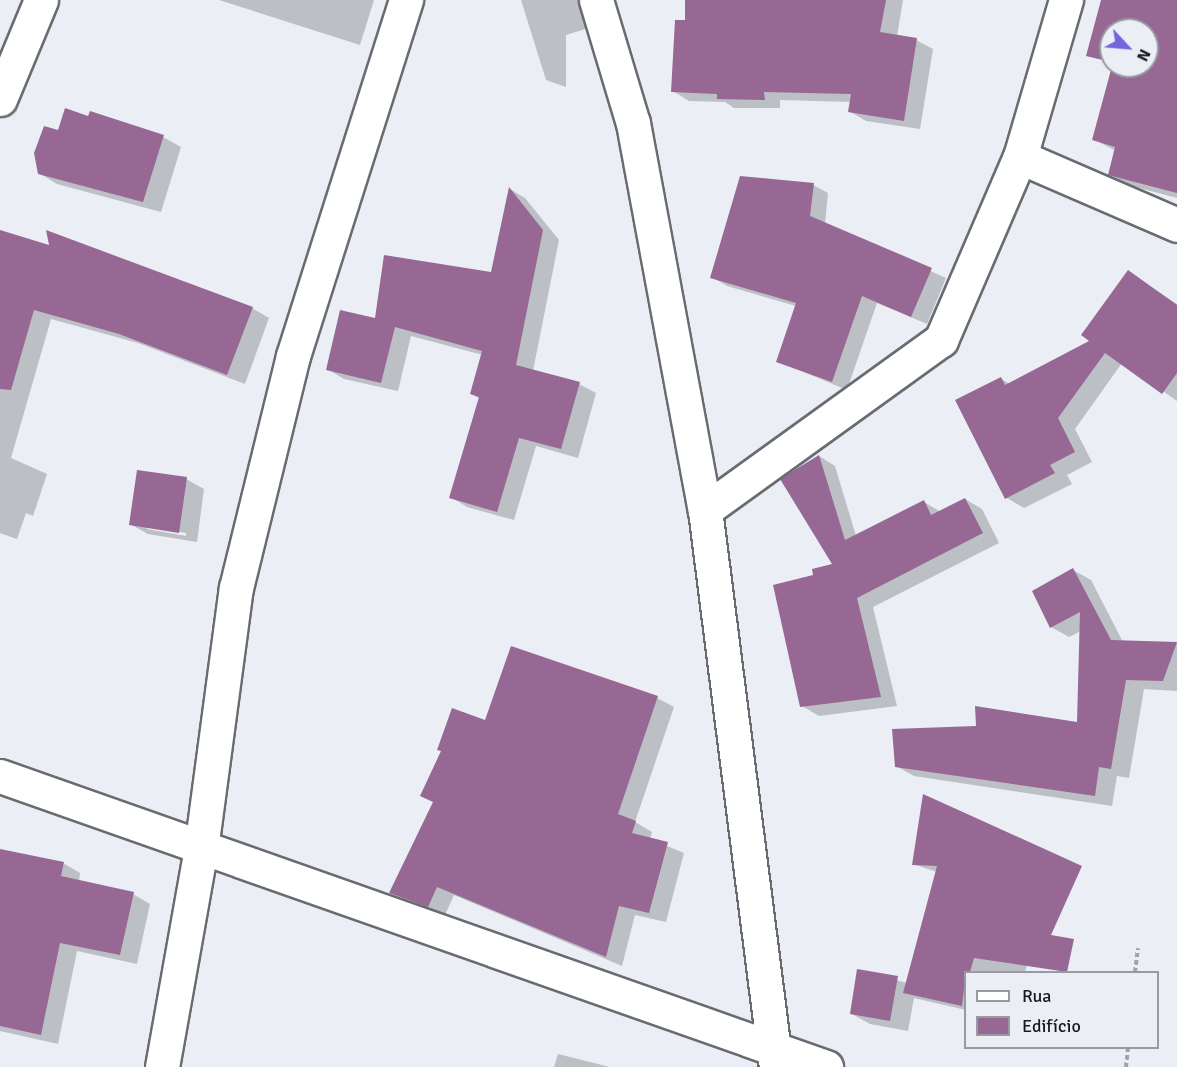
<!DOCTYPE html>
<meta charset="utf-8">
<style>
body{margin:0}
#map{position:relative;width:1177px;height:1067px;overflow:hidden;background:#ebeff5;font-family:Signika,sans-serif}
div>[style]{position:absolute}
.shadow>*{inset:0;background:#0003}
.building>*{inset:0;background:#966893}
.path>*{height:4px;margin-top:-2px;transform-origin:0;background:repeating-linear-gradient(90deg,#9fa3a7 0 4.5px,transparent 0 7.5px)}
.roads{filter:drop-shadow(2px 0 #686c71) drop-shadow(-2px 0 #686c71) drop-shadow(0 2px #686c71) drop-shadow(0 -2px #686c71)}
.street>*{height:33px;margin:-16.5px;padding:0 16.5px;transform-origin:16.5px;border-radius:16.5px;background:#fff}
span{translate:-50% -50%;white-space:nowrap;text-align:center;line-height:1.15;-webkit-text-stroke:5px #ebeff5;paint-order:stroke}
.legend{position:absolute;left:964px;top:971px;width:195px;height:78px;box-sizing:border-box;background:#ebeff5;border:2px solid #979a9e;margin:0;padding:8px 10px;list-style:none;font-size:18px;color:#181a1c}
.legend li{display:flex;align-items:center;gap:12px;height:30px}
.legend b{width:30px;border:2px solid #979a9e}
.north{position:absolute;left:1099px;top:18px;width:60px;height:60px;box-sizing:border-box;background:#ebeff5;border:2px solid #979a9e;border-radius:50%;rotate:116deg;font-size:16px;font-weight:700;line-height:24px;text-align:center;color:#181a1c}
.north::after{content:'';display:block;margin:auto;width:21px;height:27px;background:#7364df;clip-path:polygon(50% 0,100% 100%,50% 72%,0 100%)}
</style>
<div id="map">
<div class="shadow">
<i style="clip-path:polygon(219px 0,374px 0,360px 45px)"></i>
<i style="clip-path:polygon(521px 0,583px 0,592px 27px,566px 35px,566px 87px,546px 80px)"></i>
<i style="clip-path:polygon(686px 0,903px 0,897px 36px,916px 40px,933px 49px,920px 129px,866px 121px,849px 111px,851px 102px,780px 100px,780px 108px,734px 108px,725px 102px,689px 101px,673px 91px,686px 21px)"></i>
<i style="clip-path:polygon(1103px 0,1177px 0,1177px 198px,1128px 185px,1110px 174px,1116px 151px,1093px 139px,1168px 83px,1147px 57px,1147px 30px,1111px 30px,1111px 37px)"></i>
<i style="clip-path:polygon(89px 118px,163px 137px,181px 147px,161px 212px,57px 184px,39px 173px,58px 132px)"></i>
<i style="clip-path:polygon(813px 185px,828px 193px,825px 224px,946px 278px,927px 324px,877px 303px,847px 390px,777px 361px,796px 306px,727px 286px,712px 277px)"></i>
<i style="clip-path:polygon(510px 189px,525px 198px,559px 240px,533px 371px,579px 384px,596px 393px,578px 458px,536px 446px,514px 520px,467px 507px,451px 497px,480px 399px,472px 394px,483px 355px,411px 336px,398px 391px,344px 379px,327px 369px,377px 320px,492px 274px)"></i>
<i style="clip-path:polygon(0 244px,252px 308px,269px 318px,245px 384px,138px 343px,51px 319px,11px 458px,47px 474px,33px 516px,26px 513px,17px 539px,0 533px)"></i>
<i style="clip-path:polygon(1128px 272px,1177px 304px,1177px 401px,1122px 363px,1075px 429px,1092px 462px,1067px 475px,1072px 484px,1024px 508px,1007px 498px,1000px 378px,1010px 384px,1092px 342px)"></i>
<i style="clip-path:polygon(819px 456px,835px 466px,856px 536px,924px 502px,941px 512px,965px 499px,982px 509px,999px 543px,873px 607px,897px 706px,819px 716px,802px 706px,815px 576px,834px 565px)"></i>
<i style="clip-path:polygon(evenodd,186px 479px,204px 489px,197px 542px,148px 534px,130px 524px,186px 479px,147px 526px,186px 533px,186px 536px,147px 529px,147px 526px)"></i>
<i style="clip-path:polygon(1073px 570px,1091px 580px,1123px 642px,1177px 643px,1177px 691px,1144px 689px,1129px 778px,1117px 776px,1112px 806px,914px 776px,896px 766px,1078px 724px,1081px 631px,1069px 637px,1051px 627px)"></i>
<i style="clip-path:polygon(657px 698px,674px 707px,635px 822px,652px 832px,650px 839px,684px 853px,666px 922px,635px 915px,622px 966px,454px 895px,445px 915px,391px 893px,486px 722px)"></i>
<i style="clip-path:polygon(1057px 858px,1025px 972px,966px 972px,966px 1010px,914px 998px,908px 1031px,870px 1024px,852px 1014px,859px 970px,907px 983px,937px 872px,913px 864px)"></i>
<i style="clip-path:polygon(63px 863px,80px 873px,79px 882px,133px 894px,150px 904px,137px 964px,77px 951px,58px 1044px,0 1031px,0 871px)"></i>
<i style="clip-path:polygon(558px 1054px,610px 1067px,554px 1067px)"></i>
</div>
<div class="building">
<i style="clip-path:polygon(685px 0,886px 0,880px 32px,917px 38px,904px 121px,848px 112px,851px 94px,764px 92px,765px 100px,717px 99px,717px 94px,671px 92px,675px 20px,685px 20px)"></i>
<i style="clip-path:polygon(1101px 0,1177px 0,1177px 193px,1108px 175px,1115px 147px,1092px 140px,1112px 66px,1147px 66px,1147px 30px,1111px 30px,1111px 62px,1086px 56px)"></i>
<i style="clip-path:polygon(65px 108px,88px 116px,90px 111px,164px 135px,143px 202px,38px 174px,34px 153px,44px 126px,58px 130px)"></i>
<i style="clip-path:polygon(740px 176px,814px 183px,810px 216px,932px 268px,911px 317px,862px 296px,832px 382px,776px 362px,796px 303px,710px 278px)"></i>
<i style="clip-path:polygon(509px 187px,543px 230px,516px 365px,580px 382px,561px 449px,519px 438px,497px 512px,449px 498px,479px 397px,470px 394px,482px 351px,395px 327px,381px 383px,326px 370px,340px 310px,375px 318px,384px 255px,491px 272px)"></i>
<i style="clip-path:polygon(0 230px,49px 245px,46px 230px,253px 307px,227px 375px,119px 334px,34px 310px,11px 390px,0 389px)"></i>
<i style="clip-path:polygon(1128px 270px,1177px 305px,1177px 373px,1162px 394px,1105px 353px,1058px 418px,1075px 452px,1050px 465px,1055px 473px,1005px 499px,955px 400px,1001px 377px,1005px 385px,1089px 341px,1081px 335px)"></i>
<i style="clip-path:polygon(819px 455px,845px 540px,924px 500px,931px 515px,965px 498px,983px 533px,857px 598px,881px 697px,800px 707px,773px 585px,813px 575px,812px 569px,832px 564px,780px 479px)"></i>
<i style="clip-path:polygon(137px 470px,187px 477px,179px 533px,129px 525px)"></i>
<i style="clip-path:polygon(1073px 568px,1111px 640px,1177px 642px,1163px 681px,1126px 680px,1111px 769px,1099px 767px,1095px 796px,895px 767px,892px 729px,976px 726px,975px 706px,1077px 722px,1080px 612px,1050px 628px,1032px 591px)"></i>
<i style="clip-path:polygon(511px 646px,658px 696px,618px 814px,636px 821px,632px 833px,668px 842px,649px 913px,619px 906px,606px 957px,437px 887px,428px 907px,389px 893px,433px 802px,420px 796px,441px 751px,437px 750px,452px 708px,485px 720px)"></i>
<i style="clip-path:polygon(923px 794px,1082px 866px,1051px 935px,1074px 939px,1067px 972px,974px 958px,970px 972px,966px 972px,962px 1006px,903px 993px,937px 866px,912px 865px)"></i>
<i style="clip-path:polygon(0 849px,64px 862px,61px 876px,134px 892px,120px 955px,60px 943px,41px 1035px,0 1026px)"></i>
<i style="clip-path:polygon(857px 969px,898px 976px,890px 1021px,850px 1014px)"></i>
</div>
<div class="path">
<i style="left:1135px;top:972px;width:24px;rotate:-83deg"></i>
<i style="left:1126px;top:1067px;width:19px;rotate:-84deg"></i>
</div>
<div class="roads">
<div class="street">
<i style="left:596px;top:0;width:128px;rotate:73.3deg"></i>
<i style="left:633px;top:123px;width:394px;rotate:79.5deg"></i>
<i style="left:705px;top:510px;width:562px;rotate:82.74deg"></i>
<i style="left:0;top:99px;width:107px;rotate:-67.5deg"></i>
<i style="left:1020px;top:157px;width:171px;rotate:23.4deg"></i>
<i style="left:705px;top:510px;width:291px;rotate:-35.8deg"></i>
<i style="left:941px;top:340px;width:199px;rotate:-66.7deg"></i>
<i style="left:1020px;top:157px;width:164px;rotate:-73.7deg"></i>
<i style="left:0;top:776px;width:876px;rotate:19.41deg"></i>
<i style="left:162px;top:1067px;width:221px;rotate:-79.9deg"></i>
<i style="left:201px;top:849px;width:263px;rotate:-82.4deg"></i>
<i style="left:236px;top:588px;width:239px;rotate:-76.2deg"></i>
<i style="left:293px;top:356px;width:374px;rotate:-72.4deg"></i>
</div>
</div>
<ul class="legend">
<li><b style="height:8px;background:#fff"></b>Rua</li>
<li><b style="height:16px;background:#966893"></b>Edifício</li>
</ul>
<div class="north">N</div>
</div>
